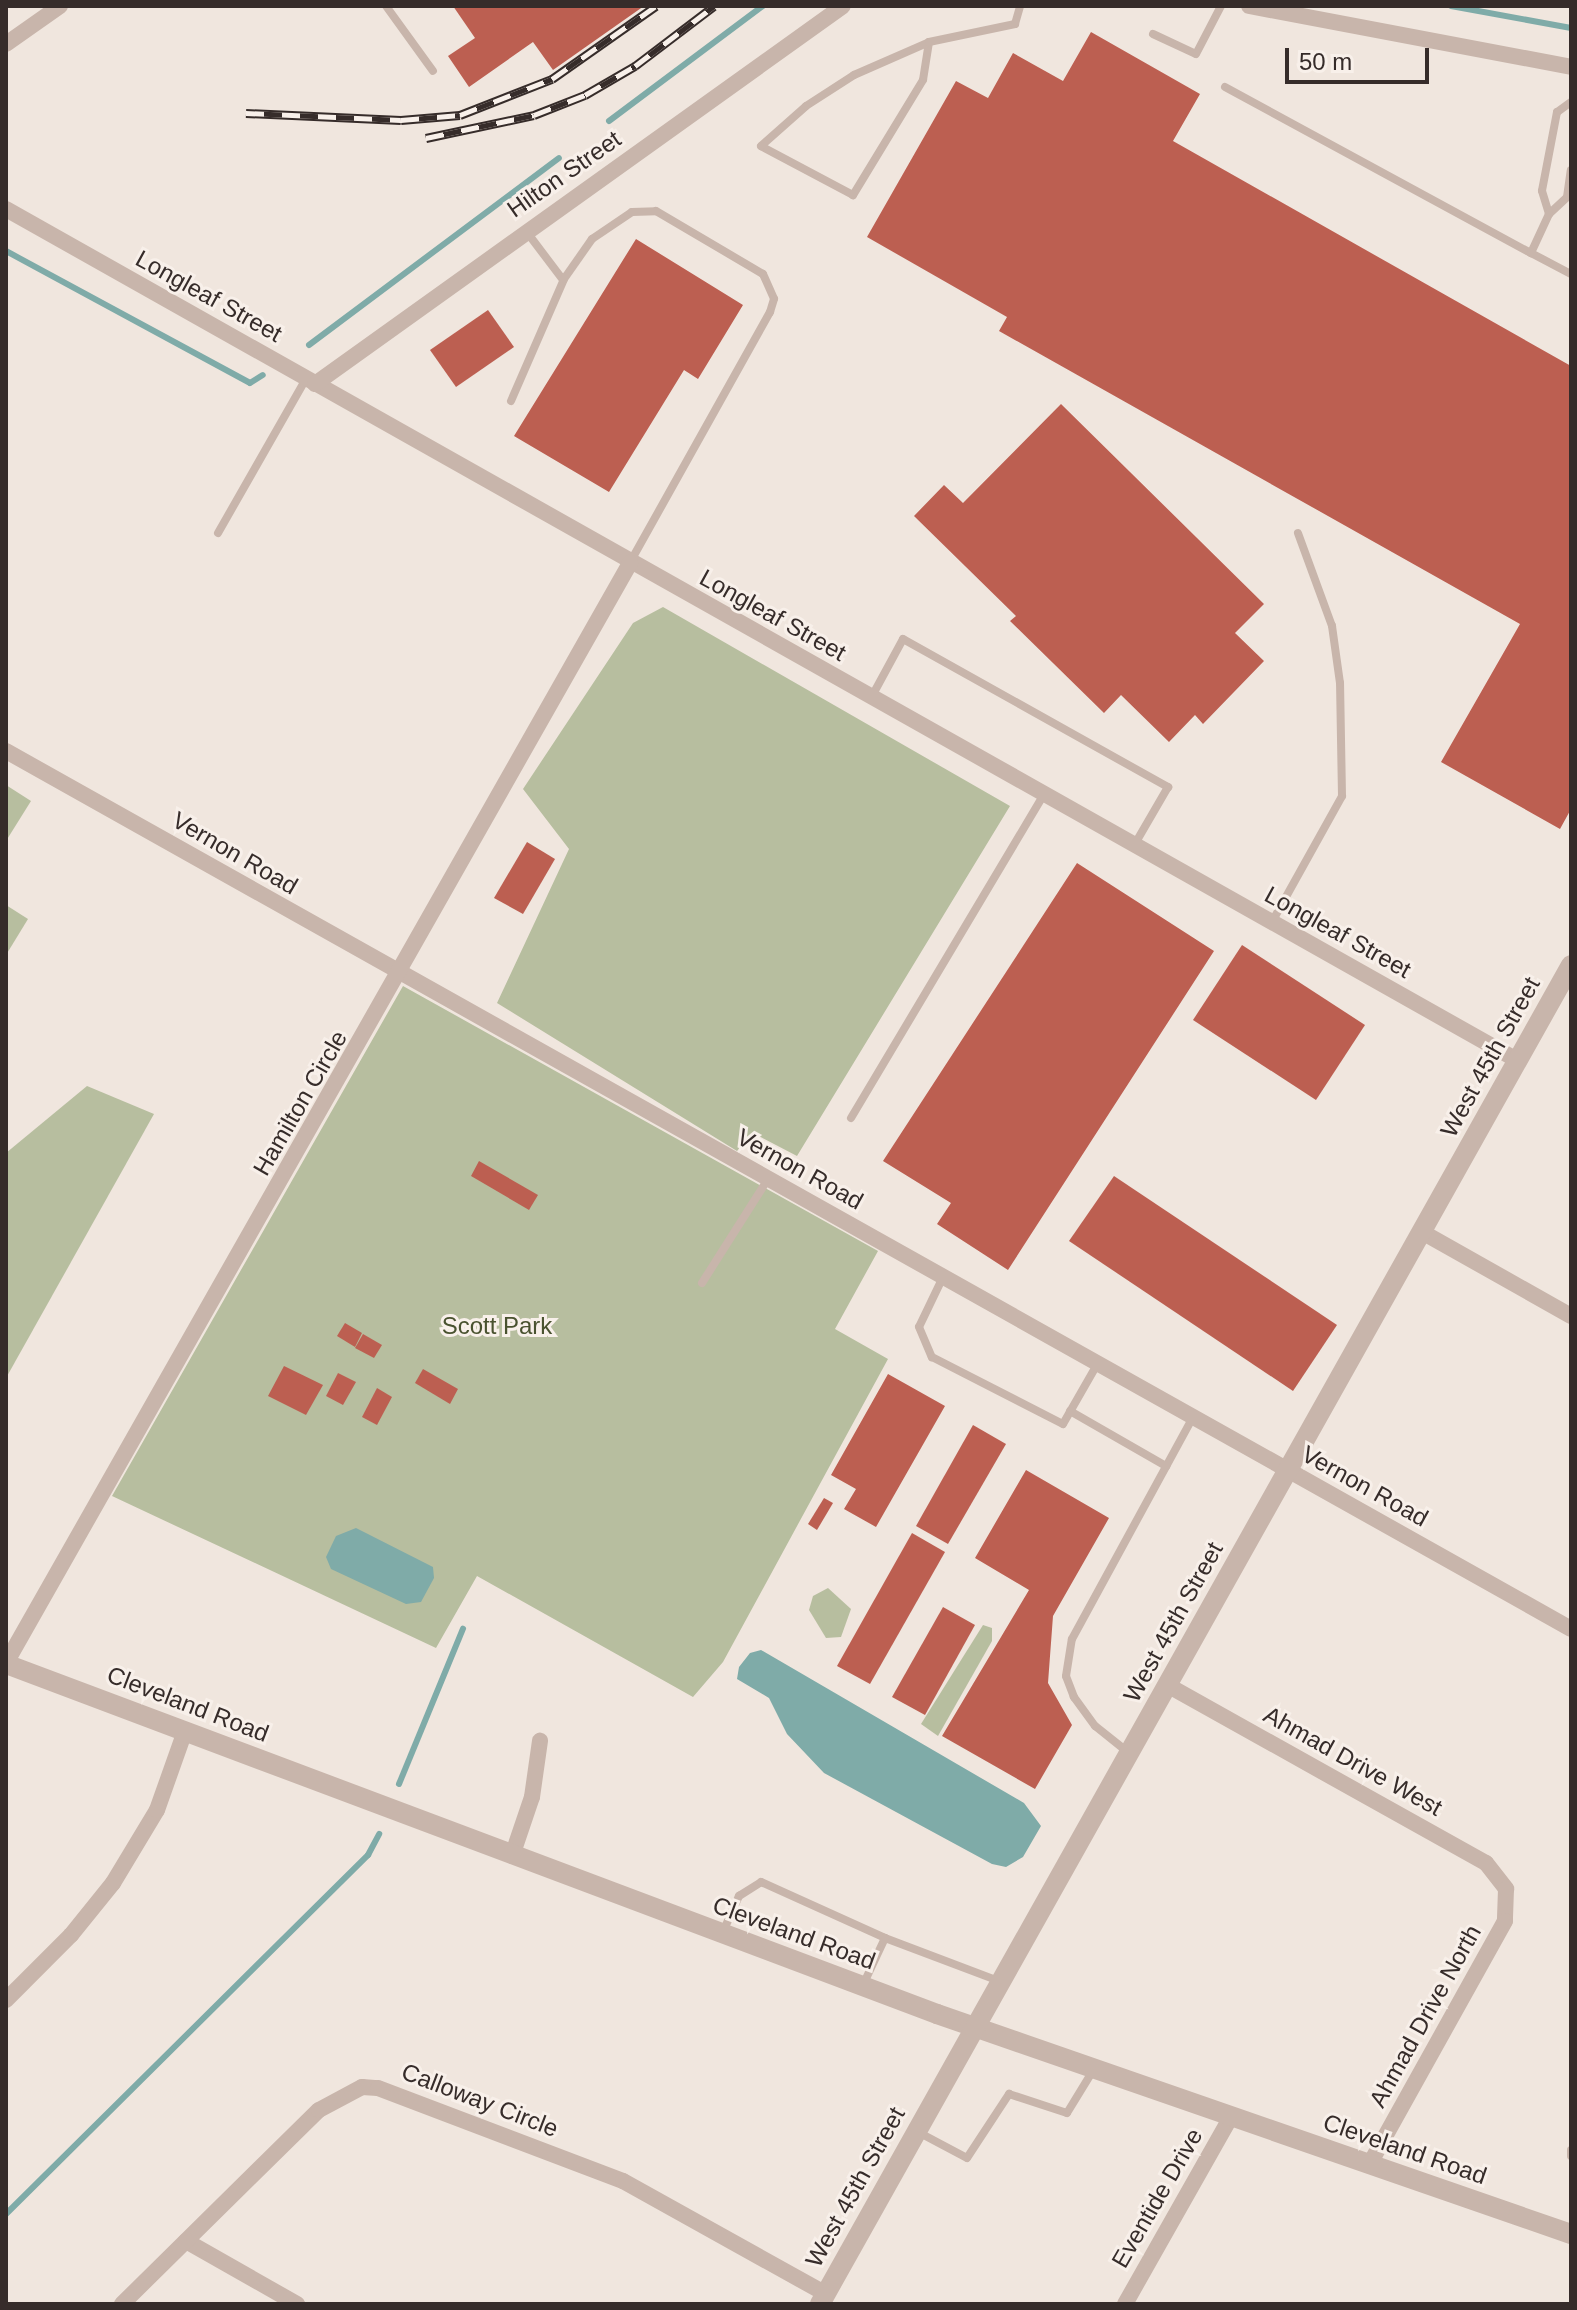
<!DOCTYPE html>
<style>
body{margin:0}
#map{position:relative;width:1577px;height:2310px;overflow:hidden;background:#f0e6de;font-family:Arial,sans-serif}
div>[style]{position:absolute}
.green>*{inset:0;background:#b7be9f}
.water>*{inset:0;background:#7faba8}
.stream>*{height:6px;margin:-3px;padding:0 3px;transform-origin:3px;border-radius:3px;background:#7faba8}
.building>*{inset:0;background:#bc5f51}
.service>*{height:8px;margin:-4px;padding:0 4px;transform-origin:4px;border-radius:4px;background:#c8b5ab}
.minor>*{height:16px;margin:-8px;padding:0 8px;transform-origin:8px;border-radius:8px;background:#c8b5ab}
.tertiary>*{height:20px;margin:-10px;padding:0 10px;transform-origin:10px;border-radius:10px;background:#c8b5ab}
.rail>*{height:9px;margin-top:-4.5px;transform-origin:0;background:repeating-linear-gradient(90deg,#f8f0ea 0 18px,#362c2a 0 36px);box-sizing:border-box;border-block:2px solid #362c2a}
span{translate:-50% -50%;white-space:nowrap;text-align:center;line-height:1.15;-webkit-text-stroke:6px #f8f0ea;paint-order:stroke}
.street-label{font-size:24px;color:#362c2a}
.park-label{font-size:24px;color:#49522f}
.frame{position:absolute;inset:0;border:8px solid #362c2a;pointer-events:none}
.scale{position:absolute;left:1285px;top:48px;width:144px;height:36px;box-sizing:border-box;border:4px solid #362c2a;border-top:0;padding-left:10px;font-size:24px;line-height:28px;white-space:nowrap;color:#362c2a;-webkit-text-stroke:6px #f8f0ea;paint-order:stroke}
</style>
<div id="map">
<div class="green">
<i style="clip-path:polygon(663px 607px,1010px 806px,797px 1156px,753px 1133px,737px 1151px,497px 1003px,569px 849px,523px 789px,633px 623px)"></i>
<i style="clip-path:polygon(6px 785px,31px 801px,6px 841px)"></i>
<i style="clip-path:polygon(6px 905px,28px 919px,6px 955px)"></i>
<i style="clip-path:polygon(403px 986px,878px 1251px,835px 1329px,888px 1359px,723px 1662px,693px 1697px,477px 1576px,436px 1648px,112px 1496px)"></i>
<i style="clip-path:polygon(87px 1086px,154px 1114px,6px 1378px,6px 1153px)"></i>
<i style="clip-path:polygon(828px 1588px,851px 1609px,841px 1637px,826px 1638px,809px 1610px,813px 1596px)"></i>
<i style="clip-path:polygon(983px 1625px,992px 1628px,992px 1641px,938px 1736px,921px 1724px)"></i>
</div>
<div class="water">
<i style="clip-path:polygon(356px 1528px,433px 1567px,434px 1578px,421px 1602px,406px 1604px,331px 1569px,326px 1557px,336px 1536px)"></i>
<i style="clip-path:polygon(761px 1650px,1024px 1803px,1041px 1826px,1023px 1857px,1006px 1867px,992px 1864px,824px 1773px,787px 1734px,769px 1698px,737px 1679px,739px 1667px,750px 1653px)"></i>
</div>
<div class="stream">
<i style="left:1451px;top:6px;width:122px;rotate:10.4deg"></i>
<i style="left:609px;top:121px;width:192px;rotate:-36.8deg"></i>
<i style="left:6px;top:251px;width:277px;rotate:28.4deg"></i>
<i style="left:250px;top:383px;width:15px;rotate:-32deg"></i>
<i style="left:309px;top:345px;width:312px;rotate:-36.8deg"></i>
<i style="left:399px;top:1784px;width:168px;rotate:-67.6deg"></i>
<i style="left:6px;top:2214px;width:510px;rotate:-44.76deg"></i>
<i style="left:368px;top:1855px;width:24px;rotate:-62deg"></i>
</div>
<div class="building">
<i style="clip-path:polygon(453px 6px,644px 6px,553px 70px,533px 42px,469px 87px,448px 56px,475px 38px)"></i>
<i style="clip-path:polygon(1091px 32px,1200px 94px,1173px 141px,1571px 366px,1571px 809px,1560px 829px,1441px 762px,1520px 624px,999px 331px,1007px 317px,867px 237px,956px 81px,988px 98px,1013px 53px,1063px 81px)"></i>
<i style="clip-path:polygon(636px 239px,743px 305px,698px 379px,684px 370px,609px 492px,514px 436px)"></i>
<i style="clip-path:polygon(488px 310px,514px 347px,456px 387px,430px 350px)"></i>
<i style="clip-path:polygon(1061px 404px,1264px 604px,1235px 633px,1264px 661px,1203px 724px,1195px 715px,1169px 742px,1121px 695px,1104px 713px,1010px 621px,1016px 616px,914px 516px,944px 485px,963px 503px)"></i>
<i style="clip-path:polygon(527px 842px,555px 859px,523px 914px,494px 898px)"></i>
<i style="clip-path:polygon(1077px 863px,1214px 951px,1008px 1270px,937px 1224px,951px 1203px,883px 1161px)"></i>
<i style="clip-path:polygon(1242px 945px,1365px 1025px,1316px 1100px,1193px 1020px)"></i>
<i style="clip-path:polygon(479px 1161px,538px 1195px,529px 1210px,471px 1176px)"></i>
<i style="clip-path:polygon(1114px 1176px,1337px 1325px,1293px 1391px,1069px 1241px)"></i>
<i style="clip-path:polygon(345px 1323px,362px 1333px,355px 1347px,337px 1336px)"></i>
<i style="clip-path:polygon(363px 1334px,382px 1345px,374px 1358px,355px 1348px)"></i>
<i style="clip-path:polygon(284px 1366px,323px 1385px,306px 1415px,268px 1396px)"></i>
<i style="clip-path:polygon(423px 1369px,458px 1389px,450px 1404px,415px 1383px)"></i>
<i style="clip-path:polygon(338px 1373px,356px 1382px,343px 1405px,326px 1396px)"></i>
<i style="clip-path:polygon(888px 1374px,945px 1406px,876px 1527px,844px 1509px,856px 1489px,831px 1475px)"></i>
<i style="clip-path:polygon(377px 1388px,392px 1397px,377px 1425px,362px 1417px)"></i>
<i style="clip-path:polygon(973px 1425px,1006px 1444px,948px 1544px,916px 1526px)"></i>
<i style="clip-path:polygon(1026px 1470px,1109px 1518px,1053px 1616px,1048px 1683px,1072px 1725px,1035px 1789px,942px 1736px,1029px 1590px,975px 1558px)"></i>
<i style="clip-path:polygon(824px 1498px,833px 1503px,817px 1530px,808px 1524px)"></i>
<i style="clip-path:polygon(912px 1533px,945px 1552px,870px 1684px,837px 1666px)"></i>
<i style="clip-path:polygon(943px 1607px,975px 1625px,925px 1715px,892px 1697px)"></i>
</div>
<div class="service">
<i style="left:386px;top:6px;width:80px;rotate:54.1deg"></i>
<i style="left:1153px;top:34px;width:47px;rotate:24.9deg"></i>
<i style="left:1196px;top:54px;width:54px;rotate:-62.5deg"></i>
<i style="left:929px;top:42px;width:38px;rotate:99deg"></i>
<i style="left:923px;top:80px;width:135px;rotate:121.3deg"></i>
<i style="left:853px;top:195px;width:104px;rotate:-152deg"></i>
<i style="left:761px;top:146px;width:60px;rotate:-41.6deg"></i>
<i style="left:806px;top:106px;width:57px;rotate:-32.9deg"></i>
<i style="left:854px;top:75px;width:82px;rotate:-23.7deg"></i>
<i style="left:929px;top:42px;width:88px;rotate:-11.8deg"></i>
<i style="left:1015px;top:24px;width:19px;rotate:-74deg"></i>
<i style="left:1225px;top:87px;width:348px;rotate:28.5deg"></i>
<i style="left:1571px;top:102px;width:17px;rotate:144deg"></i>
<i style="left:1557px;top:112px;width:80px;rotate:100.8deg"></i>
<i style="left:1542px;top:191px;width:24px;rotate:73deg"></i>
<i style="left:1549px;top:214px;width:25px;rotate:-43deg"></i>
<i style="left:1567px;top:197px;width:27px;rotate:-82deg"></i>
<i style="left:1549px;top:214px;width:43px;rotate:114.8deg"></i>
<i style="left:1531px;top:253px;width:45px;rotate:27.7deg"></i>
<i style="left:526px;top:231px;width:61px;rotate:52.9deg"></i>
<i style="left:511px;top:401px;width:133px;rotate:-66.5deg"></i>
<i style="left:564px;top:279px;width:49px;rotate:-55deg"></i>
<i style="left:592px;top:239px;width:48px;rotate:-34deg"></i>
<i style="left:632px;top:212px;width:24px;rotate:-2deg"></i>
<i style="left:656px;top:211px;width:124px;rotate:30.5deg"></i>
<i style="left:763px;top:274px;width:27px;rotate:66deg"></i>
<i style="left:774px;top:299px;width:14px;rotate:107deg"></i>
<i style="left:770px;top:312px;width:287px;rotate:119.2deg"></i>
<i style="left:218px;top:533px;width:177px;rotate:-60.3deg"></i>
<i style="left:871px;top:698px;width:67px;rotate:-61.5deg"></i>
<i style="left:903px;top:639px;width:304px;rotate:29.2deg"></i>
<i style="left:1168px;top:787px;width:66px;rotate:120.1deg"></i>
<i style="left:1272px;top:922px;width:144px;rotate:-60.9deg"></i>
<i style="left:1342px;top:796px;width:113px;rotate:-91deg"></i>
<i style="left:1340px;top:683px;width:58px;rotate:-98deg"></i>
<i style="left:1332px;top:626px;width:99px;rotate:-110.1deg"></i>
<i style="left:851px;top:1118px;width:377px;rotate:-59.2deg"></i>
<i style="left:943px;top:1277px;width:55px;rotate:115.6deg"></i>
<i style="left:919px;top:1327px;width:33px;rotate:67deg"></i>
<i style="left:932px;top:1357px;width:147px;rotate:27.1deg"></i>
<i style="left:1063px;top:1424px;width:70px;rotate:-60.2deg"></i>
<i style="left:702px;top:1283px;width:123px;rotate:-57.6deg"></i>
<i style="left:1070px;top:1411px;width:111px;rotate:29.8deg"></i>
<i style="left:1129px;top:1753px;width:43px;rotate:-141.5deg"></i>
<i style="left:1095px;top:1726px;width:36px;rotate:-126deg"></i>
<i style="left:1074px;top:1697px;width:22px;rotate:-111deg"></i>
<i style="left:1066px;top:1676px;width:37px;rotate:-81deg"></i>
<i style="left:1072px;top:1639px;width:253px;rotate:-61.4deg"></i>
<i style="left:722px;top:1934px;width:42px;rotate:-65.9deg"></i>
<i style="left:739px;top:1896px;width:26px;rotate:-32deg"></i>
<i style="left:761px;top:1882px;width:136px;rotate:24.3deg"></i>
<i style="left:885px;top:1938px;width:122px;rotate:20.7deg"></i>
<i style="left:863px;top:1985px;width:52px;rotate:-64.9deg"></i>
<i style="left:918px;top:2132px;width:55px;rotate:28deg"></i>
<i style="left:967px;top:2158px;width:77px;rotate:-56.7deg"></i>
<i style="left:1009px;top:2094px;width:61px;rotate:18.1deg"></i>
<i style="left:1067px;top:2113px;width:52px;rotate:-58.5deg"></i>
<i style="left:1571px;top:2150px;width:6px;rotate:90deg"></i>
</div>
<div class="minor">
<i style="left:1249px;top:6px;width:328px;rotate:10.7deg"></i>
<i style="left:6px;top:44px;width:66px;rotate:-35.1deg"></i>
<i style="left:6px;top:209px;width:1734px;rotate:29.39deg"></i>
<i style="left:315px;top:384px;width:649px;rotate:-35.6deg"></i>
<i style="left:6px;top:751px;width:1794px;rotate:29.29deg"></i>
<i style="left:1422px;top:1232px;width:171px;rotate:29.4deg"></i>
<i style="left:6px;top:1663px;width:1265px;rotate:-60.43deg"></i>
<i style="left:1169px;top:1686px;width:363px;rotate:29.2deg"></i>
<i style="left:1486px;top:1863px;width:33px;rotate:52deg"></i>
<i style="left:1506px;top:1889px;width:32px;rotate:92deg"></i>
<i style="left:1505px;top:1921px;width:278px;rotate:119.1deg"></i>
<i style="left:512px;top:1856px;width:62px;rotate:-71.3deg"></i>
<i style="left:532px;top:1797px;width:57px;rotate:-81.9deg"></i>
<i style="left:6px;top:2000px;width:92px;rotate:-45deg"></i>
<i style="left:71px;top:1935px;width:67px;rotate:-51.1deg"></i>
<i style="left:113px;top:1883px;width:85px;rotate:-58.9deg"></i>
<i style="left:157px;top:1810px;width:84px;rotate:-70.5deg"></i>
<i style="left:186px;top:2241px;width:128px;rotate:29.6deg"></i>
<i style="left:122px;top:2304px;width:276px;rotate:-44.6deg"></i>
<i style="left:319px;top:2110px;width:49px;rotate:-28.1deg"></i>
<i style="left:362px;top:2087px;width:16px;rotate:4deg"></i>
<i style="left:378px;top:2088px;width:262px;rotate:20.8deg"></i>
<i style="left:623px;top:2181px;width:232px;rotate:29.1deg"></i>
<i style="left:1125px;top:2304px;width:215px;rotate:-60.5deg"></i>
</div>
<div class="tertiary">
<i style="left:6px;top:1664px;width:995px;rotate:20.6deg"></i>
<i style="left:937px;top:2014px;width:671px;rotate:19.14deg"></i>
<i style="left:820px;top:2304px;width:1535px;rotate:-60.71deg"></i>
</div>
<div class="rail">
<i style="left:246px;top:113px;width:155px;rotate:2.6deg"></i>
<i style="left:401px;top:120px;width:59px;rotate:-4.8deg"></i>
<i style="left:460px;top:115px;width:99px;rotate:-21.4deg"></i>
<i style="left:552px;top:79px;width:127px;rotate:-35.1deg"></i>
<i style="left:426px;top:138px;width:110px;rotate:-12deg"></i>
<i style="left:534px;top:115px;width:55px;rotate:-21.4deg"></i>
<i style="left:585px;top:95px;width:58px;rotate:-30.1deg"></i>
<i style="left:635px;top:66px;width:99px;rotate:-37.2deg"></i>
</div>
<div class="street-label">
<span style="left:564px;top:174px;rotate:-35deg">Hilton Street</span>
<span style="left:209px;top:296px;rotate:29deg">Longleaf Street</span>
<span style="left:773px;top:615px;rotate:29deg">Longleaf Street</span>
<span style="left:235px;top:853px;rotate:30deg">Vernon Road</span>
<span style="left:1338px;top:932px;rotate:29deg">Longleaf Street</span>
<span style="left:1490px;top:1057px;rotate:-61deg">West 45th Street</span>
<span style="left:300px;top:1103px;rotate:-60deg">Hamilton Circle</span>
<span style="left:800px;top:1169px;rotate:29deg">Vernon Road</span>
<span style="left:1365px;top:1486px;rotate:29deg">Vernon Road</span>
<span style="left:1173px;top:1622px;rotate:-61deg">West 45th Street</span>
<span style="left:188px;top:1704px;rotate:21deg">Cleveland Road</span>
<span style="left:1353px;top:1761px;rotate:29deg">Ahmad Drive West</span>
<span style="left:794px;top:1933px;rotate:20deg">Cleveland Road</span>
<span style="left:1425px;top:2016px;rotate:-61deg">Ahmad Drive North</span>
<span style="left:480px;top:2100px;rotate:21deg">Calloway Circle</span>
<span style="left:1405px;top:2149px;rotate:19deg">Cleveland Road</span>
<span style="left:855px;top:2187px;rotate:-61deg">West 45th Street</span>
<span style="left:1157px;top:2198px;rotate:-60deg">Eventide Drive</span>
</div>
<div class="park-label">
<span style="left:497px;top:1326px">Scott Park</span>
</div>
<div class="frame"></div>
<div class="scale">50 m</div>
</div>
